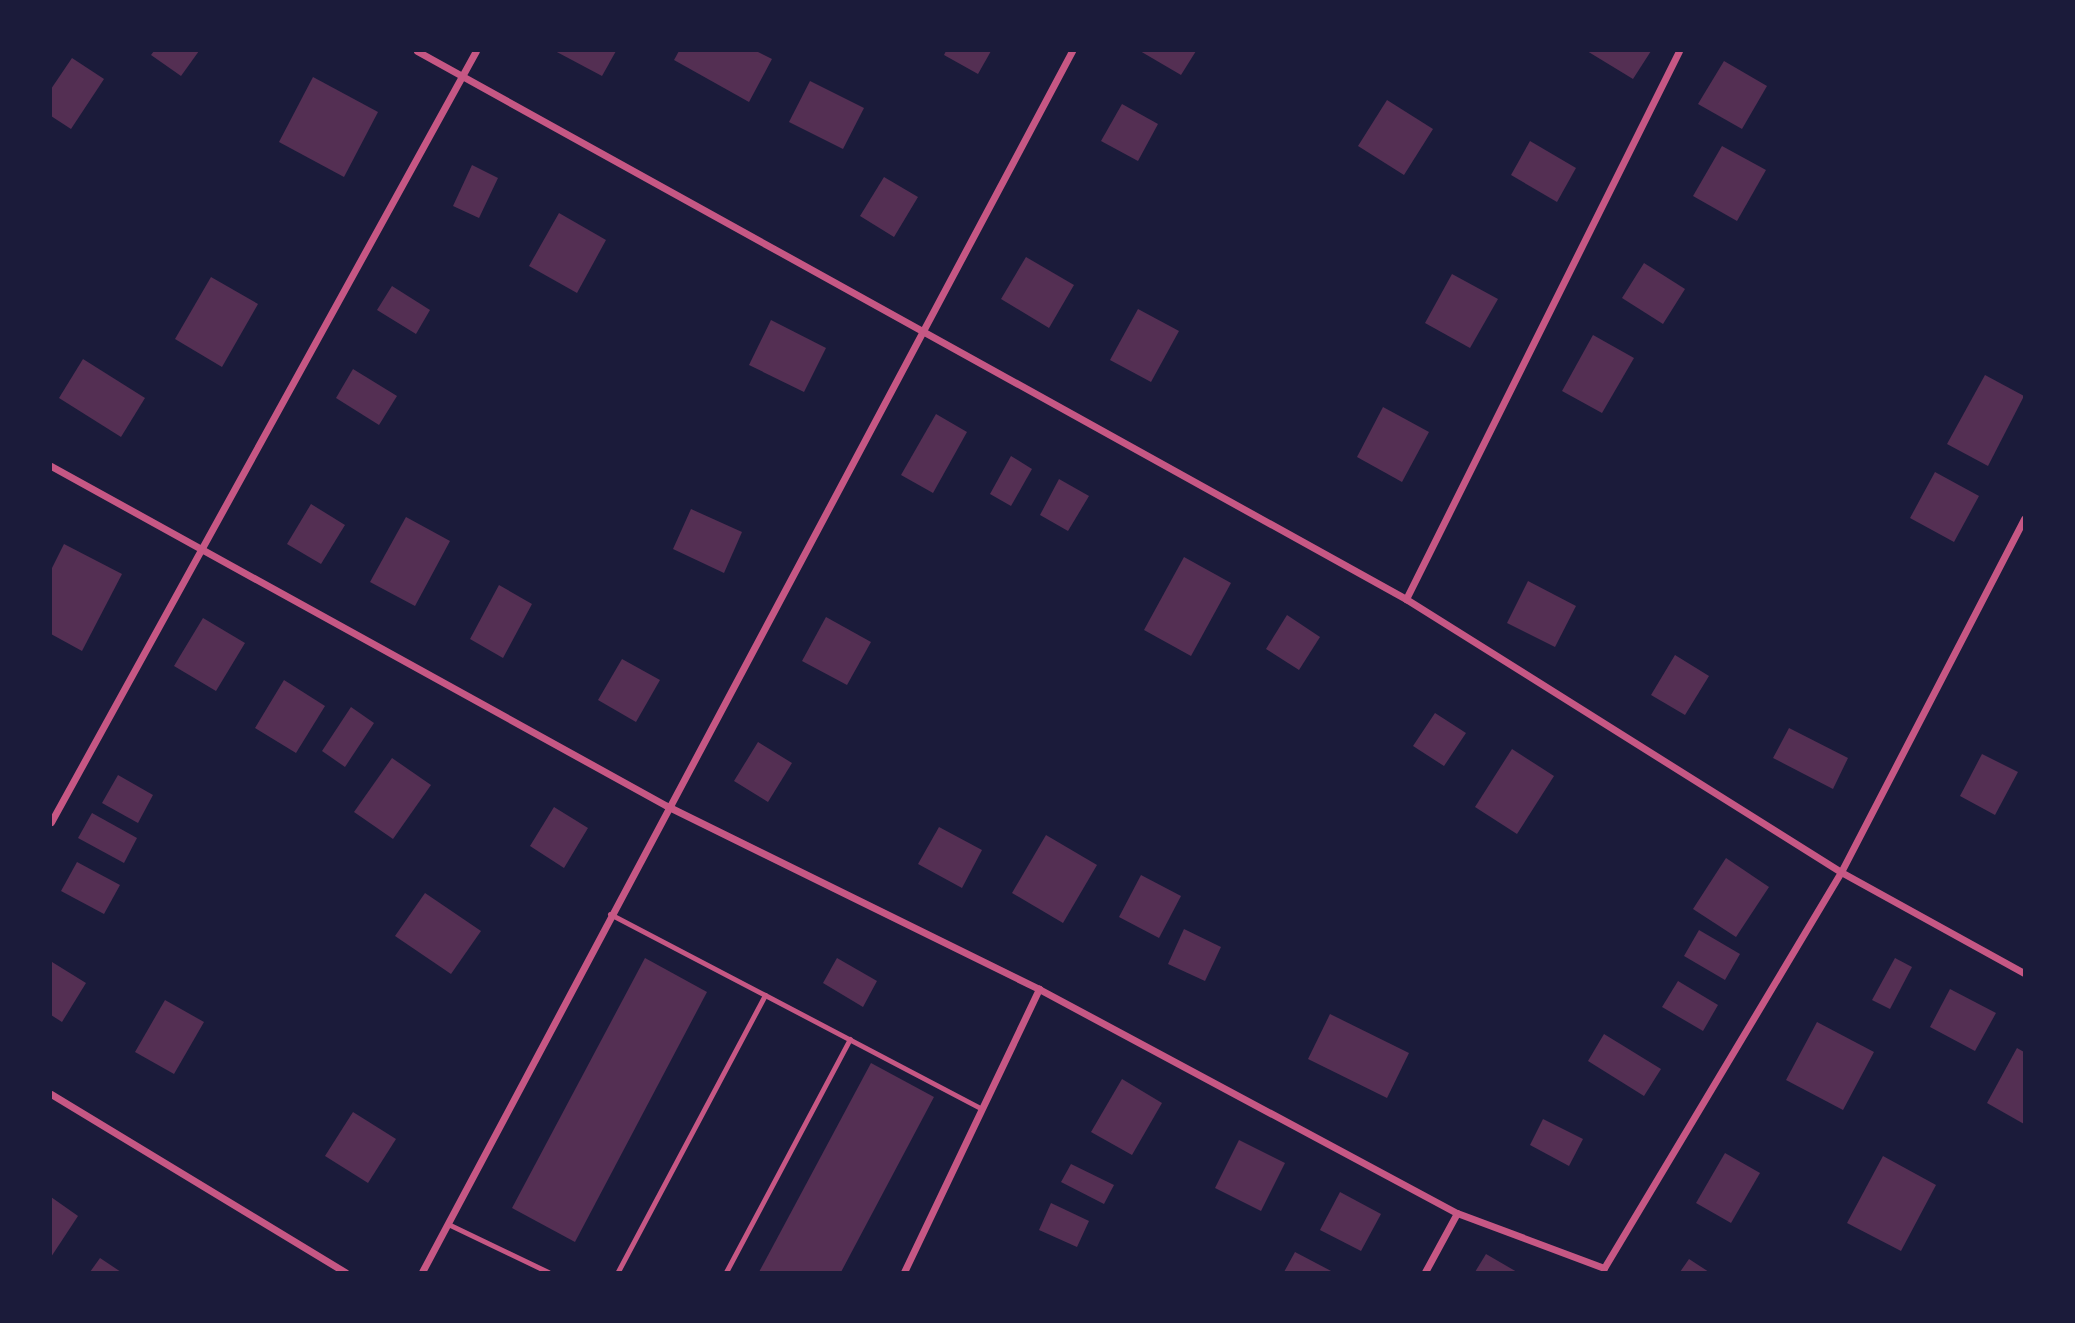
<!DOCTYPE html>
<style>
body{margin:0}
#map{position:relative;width:2075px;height:1323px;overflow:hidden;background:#1b1b3a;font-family:"Roboto Serif",serif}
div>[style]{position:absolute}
.building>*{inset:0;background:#542f53}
.service>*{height:5px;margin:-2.5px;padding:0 2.5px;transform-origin:2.5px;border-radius:2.5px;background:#c65784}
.minor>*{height:7px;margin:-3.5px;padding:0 3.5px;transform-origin:3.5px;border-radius:3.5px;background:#c65784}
span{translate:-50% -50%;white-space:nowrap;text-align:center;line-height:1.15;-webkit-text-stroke:7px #1b1b3a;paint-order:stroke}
.frame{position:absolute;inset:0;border:52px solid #1b1b3a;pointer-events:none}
</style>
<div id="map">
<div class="building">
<i style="clip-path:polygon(154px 51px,199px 51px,181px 76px,151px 55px)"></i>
<i style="clip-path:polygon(555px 51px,616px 51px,602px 76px)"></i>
<i style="clip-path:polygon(679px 51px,756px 51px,772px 59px,749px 102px,674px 60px)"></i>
<i style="clip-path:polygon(946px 51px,991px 51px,978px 74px,944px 55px)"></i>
<i style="clip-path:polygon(1140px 51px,1196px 51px,1181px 75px)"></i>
<i style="clip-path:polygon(1587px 51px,1651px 51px,1633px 79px)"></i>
<i style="clip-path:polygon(72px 58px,104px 79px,71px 129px,51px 116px,51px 89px)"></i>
<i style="clip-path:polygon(1724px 61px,1767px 86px,1742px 129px,1698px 104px)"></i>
<i style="clip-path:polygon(313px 77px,378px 112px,344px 177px,279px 142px)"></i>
<i style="clip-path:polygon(810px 81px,864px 108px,843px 149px,789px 122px)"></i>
<i style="clip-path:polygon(1387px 100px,1433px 129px,1404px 175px,1358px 146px)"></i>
<i style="clip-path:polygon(1122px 104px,1158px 124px,1138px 161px,1101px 141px)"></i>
<i style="clip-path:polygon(1530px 141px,1576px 168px,1557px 202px,1511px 175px)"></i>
<i style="clip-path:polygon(1722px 146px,1766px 170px,1737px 221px,1693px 196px)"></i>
<i style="clip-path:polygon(472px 165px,498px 178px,479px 218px,453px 206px)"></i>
<i style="clip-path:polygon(884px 177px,918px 197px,894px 237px,860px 216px)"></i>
<i style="clip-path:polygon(559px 213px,606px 240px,577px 293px,529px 266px)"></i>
<i style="clip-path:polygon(1026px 257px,1074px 285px,1049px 328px,1001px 299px)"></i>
<i style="clip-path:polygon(1644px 263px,1685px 289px,1663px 324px,1622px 298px)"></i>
<i style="clip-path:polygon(1452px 274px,1498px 299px,1470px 348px,1425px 323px)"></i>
<i style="clip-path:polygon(211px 277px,258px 304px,222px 367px,175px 339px)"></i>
<i style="clip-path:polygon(392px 286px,430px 310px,416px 334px,377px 310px)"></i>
<i style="clip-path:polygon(1138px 309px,1179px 331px,1151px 382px,1110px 360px)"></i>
<i style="clip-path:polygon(771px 320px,826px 348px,804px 392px,749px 365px)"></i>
<i style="clip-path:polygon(1593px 335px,1634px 358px,1602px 413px,1562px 391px)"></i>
<i style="clip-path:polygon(83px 359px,145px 398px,121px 437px,59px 398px)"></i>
<i style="clip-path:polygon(353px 369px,397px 396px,379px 425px,336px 398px)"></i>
<i style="clip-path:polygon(1985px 375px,2024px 396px,1988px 466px,1947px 444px)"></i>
<i style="clip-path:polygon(1383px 407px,1429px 432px,1402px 482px,1357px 457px)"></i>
<i style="clip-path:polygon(936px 414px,967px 432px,933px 493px,901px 475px)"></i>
<i style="clip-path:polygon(1011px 456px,1032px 469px,1011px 506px,990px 494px)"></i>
<i style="clip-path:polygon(1935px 472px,1979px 496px,1954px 542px,1910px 518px)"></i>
<i style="clip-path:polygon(1059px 479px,1089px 496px,1068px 531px,1040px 515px)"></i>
<i style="clip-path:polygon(311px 504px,345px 525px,321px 564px,287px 544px)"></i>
<i style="clip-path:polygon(691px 509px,742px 532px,724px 573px,673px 549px)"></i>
<i style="clip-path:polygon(406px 517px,450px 541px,415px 606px,370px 582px)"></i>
<i style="clip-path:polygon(64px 544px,122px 574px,82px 651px,51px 634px,51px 570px)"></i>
<i style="clip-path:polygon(1184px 557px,1231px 583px,1191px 656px,1144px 630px)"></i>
<i style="clip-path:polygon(1528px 581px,1576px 606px,1555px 647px,1507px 623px)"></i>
<i style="clip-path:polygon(499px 585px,532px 604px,503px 658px,470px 639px)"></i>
<i style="clip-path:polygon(1287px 615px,1320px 637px,1299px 670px,1266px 649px)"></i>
<i style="clip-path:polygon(826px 617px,871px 642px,847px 685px,802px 661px)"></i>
<i style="clip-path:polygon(203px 618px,245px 643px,216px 691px,174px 666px)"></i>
<i style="clip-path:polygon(1675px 655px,1709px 676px,1685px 715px,1651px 695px)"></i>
<i style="clip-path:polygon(622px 659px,660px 680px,636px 722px,598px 700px)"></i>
<i style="clip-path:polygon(284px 680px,325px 706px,296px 753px,255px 728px)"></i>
<i style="clip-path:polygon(351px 707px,374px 723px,345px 767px,322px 751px)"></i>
<i style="clip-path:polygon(1435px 713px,1466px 733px,1444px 766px,1413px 746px)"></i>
<i style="clip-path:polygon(1789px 728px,1848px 758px,1833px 789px,1773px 758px)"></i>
<i style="clip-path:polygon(758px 742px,792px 763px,768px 802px,734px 781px)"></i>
<i style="clip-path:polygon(1512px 749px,1554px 776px,1517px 834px,1475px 807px)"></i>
<i style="clip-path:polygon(1982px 754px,2018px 772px,1995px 815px,1960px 796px)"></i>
<i style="clip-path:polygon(392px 758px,431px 785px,393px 839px,354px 812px)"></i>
<i style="clip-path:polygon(118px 775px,153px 795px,138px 823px,102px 803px)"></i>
<i style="clip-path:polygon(554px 807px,588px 828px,564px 868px,530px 846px)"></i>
<i style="clip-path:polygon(92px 813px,137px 838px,124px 863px,78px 838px)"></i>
<i style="clip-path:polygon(939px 827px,982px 850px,962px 888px,918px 864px)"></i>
<i style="clip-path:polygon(1046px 835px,1097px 865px,1063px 923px,1012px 893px)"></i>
<i style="clip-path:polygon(1726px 858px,1769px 887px,1736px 937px,1693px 909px)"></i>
<i style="clip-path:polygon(77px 862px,120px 885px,104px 914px,61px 891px)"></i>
<i style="clip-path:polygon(1141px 875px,1181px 896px,1159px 938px,1119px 917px)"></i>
<i style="clip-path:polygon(425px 893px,481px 931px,451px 974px,395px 936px)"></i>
<i style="clip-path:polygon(1184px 929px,1221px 947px,1205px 981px,1168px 964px)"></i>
<i style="clip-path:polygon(1699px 930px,1740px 954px,1725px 980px,1684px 956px)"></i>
<i style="clip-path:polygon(645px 958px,707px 992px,575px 1242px,512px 1208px)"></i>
<i style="clip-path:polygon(837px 958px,877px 981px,863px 1007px,823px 983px)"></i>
<i style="clip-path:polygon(1895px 958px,1912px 967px,1890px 1009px,1872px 1000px)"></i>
<i style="clip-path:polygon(52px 962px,86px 983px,62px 1022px,51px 1015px)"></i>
<i style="clip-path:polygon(1678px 981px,1718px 1005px,1703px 1031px,1662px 1007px)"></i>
<i style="clip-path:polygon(1950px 989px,1996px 1013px,1975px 1051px,1930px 1027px)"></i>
<i style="clip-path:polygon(165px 1000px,204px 1022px,174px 1074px,135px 1052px)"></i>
<i style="clip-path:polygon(1330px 1014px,1409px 1053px,1387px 1098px,1308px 1059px)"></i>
<i style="clip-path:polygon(1817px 1022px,1874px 1052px,1843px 1110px,1786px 1080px)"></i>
<i style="clip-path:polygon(1604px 1034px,1661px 1069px,1644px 1096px,1588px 1061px)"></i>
<i style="clip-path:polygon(2017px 1048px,2024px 1052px,2024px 1124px,1987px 1103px)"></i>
<i style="clip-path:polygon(871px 1063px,934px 1097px,841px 1272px,759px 1272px)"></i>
<i style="clip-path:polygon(1122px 1079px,1162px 1103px,1132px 1155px,1091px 1132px)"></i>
<i style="clip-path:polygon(353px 1112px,396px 1139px,368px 1183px,325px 1156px)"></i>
<i style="clip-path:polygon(1543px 1119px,1583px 1139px,1569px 1166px,1530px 1145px)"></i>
<i style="clip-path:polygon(1239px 1140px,1285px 1163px,1261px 1211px,1215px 1188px)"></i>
<i style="clip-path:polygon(1725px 1153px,1760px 1173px,1731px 1223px,1696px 1203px)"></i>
<i style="clip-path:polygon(1883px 1156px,1936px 1185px,1901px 1251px,1847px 1223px)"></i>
<i style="clip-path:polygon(1071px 1164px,1114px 1185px,1104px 1204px,1061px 1182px)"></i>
<i style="clip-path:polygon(1340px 1192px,1381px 1214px,1361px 1251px,1320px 1230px)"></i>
<i style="clip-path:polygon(51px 1197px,78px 1216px,51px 1257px)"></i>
<i style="clip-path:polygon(1051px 1203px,1089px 1221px,1077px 1247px,1039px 1230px)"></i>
<i style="clip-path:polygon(1295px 1252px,1333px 1272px,1284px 1272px)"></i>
<i style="clip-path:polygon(1486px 1254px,1517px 1272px,1475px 1272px)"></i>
<i style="clip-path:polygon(100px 1258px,121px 1272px,90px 1272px)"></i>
<i style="clip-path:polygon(1689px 1259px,1709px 1272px,1680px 1272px)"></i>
</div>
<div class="service">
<i style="left:610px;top:914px;width:175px;rotate:27.6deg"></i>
<i style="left:765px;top:995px;width:314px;rotate:118deg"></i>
<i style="left:765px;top:995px;width:245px;rotate:27.7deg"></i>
<i style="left:448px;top:1224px;width:111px;rotate:25.6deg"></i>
<i style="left:726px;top:1272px;width:264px;rotate:-62deg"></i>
</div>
<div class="minor">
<i style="left:417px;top:51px;width:1131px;rotate:28.99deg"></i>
<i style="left:1406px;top:599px;width:514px;rotate:32.11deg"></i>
<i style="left:1841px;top:872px;width:209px;rotate:28.9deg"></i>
<i style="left:51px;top:466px;width:704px;rotate:28.9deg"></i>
<i style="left:667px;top:806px;width:415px;rotate:26.2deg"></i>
<i style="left:1039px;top:989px;width:474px;rotate:28.2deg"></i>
<i style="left:1457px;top:1213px;width:157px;rotate:20.5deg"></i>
<i style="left:1604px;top:1268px;width:462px;rotate:-59.1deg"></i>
<i style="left:1841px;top:872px;width:398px;rotate:-62.6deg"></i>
<i style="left:1406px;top:599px;width:612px;rotate:-63.52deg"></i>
<i style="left:51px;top:822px;width:880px;rotate:-61.14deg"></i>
<i style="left:51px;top:1094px;width:344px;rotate:31.2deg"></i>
<i style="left:422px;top:1272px;width:1383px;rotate:-61.97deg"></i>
<i style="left:904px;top:1272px;width:314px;rotate:-64.5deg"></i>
<i style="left:1425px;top:1272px;width:67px;rotate:-61.5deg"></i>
</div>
<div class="frame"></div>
</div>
